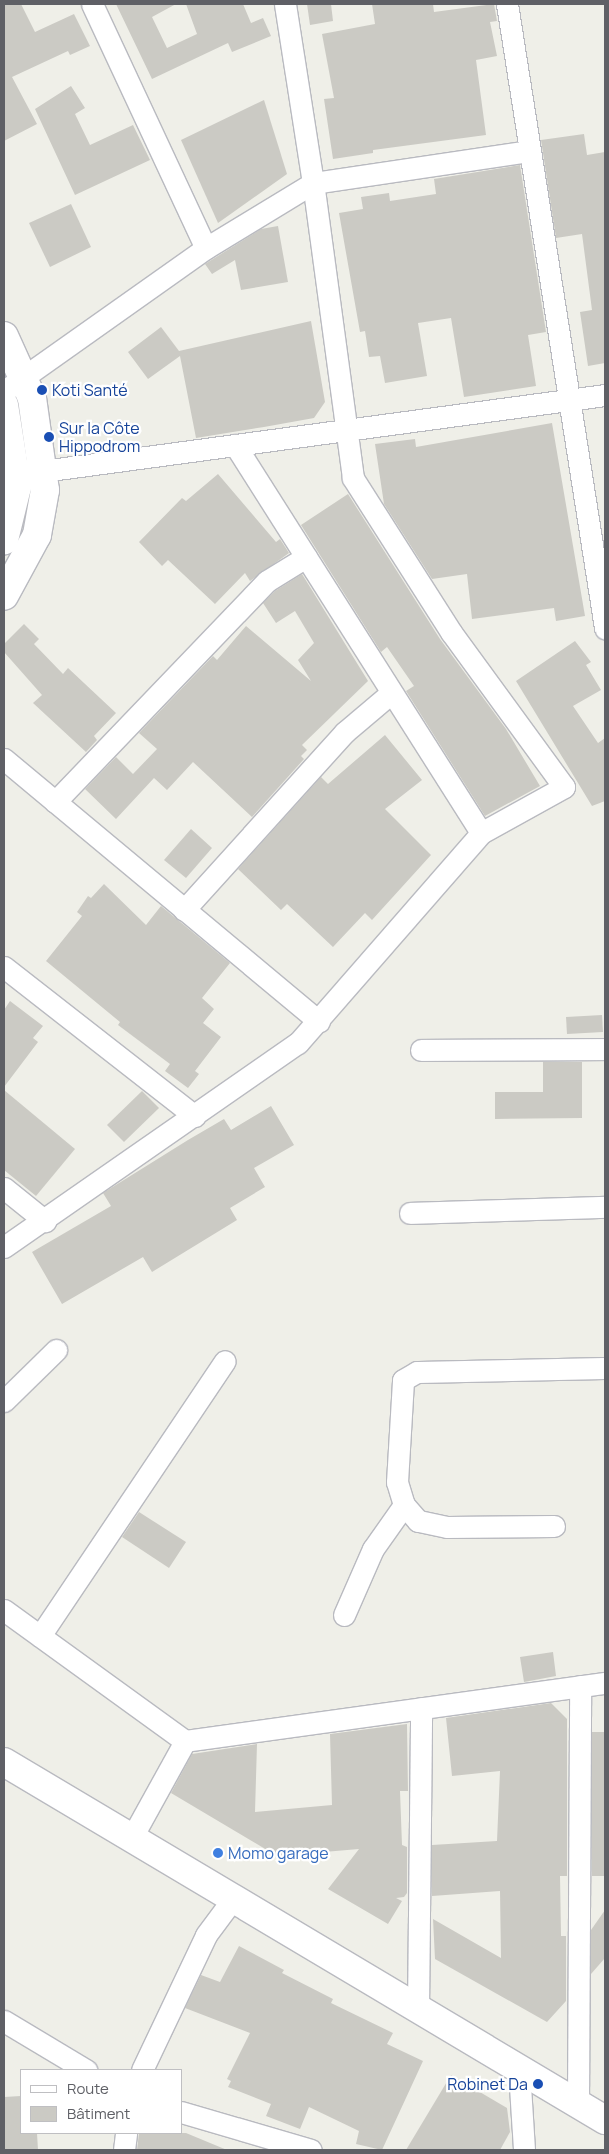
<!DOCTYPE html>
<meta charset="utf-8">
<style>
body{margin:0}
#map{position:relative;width:609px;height:2154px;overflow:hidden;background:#efefe8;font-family:Manrope,sans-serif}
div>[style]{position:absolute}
.building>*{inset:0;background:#cbcac4}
.roads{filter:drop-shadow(1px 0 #b9bac0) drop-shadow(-1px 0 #b9bac0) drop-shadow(0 1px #b9bac0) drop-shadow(0 -1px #b9bac0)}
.street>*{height:21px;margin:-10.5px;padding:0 10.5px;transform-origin:10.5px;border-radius:10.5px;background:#fff}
.secondary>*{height:28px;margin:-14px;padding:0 14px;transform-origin:14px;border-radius:14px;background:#fff}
.dots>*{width:14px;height:14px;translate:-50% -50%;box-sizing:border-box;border:2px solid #fff;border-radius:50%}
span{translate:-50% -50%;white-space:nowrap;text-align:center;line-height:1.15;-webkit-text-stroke:4.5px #fff;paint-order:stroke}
.transit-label{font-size:16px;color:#164399}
.left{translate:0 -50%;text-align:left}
.right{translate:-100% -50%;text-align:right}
.shop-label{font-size:16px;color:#366cbe}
.frame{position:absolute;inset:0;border:5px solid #5f6066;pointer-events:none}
.legend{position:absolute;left:20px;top:2069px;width:162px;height:65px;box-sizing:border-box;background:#fff;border:1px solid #bfbfc2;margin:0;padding:6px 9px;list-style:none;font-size:15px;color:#5f6066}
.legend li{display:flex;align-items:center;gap:10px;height:25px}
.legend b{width:25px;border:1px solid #bfbfc2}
</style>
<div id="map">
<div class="building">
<i style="clip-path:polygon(4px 4px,21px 4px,35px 32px,74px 14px,90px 46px,70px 55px,68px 51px,12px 77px,37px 124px,4px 141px)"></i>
<i style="clip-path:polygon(116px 4px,176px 4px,152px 17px,167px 48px,197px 34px,186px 4px,243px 4px,251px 23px,263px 18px,271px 36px,232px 52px,228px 43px,152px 79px)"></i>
<i style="clip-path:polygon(307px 4px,331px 4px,333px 21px,310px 25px)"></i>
<i style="clip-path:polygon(372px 4px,433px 4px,434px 12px,494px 4px,497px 21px,490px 22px,497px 56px,476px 60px,486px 135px,373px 150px,373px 153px,333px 159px,324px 99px,334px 98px,322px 34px,375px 24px)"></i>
<i style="clip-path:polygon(71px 86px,85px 108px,75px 114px,90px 145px,133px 125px,150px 160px,75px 195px,35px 109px)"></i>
<i style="clip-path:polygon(264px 100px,287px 174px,218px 223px,181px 140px)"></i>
<i style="clip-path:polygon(584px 134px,587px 155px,605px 152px,605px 363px,588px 366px,580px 312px,592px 310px,582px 234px,556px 238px,541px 140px)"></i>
<i style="clip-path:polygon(520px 165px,546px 332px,528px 335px,536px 386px,464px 397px,451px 318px,418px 323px,427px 376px,385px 383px,380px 356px,369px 357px,365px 331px,360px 332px,339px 213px,363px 209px,361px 197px,389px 193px,390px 201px,436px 194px,434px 179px)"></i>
<i style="clip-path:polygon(71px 204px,91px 247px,50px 267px,29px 223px)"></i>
<i style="clip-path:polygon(278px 226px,288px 282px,241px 290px,235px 260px,212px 274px,205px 264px,261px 229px)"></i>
<i style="clip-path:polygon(311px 321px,325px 402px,314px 418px,264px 427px,196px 438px,180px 356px,148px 379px,128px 352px,161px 327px,179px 351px)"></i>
<i style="clip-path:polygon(552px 423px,585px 616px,556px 621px,554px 608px,472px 619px,467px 574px,432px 579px,384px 504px,375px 444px,415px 439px,416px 447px)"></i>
<i style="clip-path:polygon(218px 474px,276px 542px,280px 539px,289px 553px,250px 581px,245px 573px,215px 604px,168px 560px,162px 566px,139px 542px,182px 498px,186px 501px)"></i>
<i style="clip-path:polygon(348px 494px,440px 639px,506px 729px,540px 786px,485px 816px,406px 691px,414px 686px,387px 647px,381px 652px,301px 525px)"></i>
<i style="clip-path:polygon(302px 574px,368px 681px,302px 745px,307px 750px,301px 756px,304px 759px,252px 817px,193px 762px,167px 790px,154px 778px,116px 819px,85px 789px,116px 757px,133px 774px,157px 749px,139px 733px,213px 656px,217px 660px,246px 626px,311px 681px,298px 660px,314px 643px,295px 611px,276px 623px,263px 603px,275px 591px)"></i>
<i style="clip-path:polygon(24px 624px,39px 639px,34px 644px,63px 674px,68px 668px,116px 713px,94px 736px,97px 740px,86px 752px,33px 703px,42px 695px,4px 652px,4px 644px)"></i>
<i style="clip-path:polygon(575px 641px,591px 662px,586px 665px,601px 690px,573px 706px,598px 743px,605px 738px,605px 801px,592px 806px,516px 681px)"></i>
<i style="clip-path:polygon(385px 735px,422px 780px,385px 809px,431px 855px,372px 920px,365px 913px,333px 947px,287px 904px,281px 910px,238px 869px,321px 777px,328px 784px)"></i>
<i style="clip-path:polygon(191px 829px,212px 848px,186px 878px,164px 860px)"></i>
<i style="clip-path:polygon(104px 884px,146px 925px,161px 906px,230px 963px,202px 998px,214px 1009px,203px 1023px,221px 1037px,195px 1071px,199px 1074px,188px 1088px,165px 1071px,170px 1064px,118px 1025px,120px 1022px,46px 961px,82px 916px,77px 912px,88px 896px,91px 898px)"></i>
<i style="clip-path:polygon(10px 1001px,43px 1026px,33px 1038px,38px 1042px,4px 1087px,4px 1010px)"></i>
<i style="clip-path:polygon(602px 1015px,603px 1032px,567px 1034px,566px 1017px)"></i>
<i style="clip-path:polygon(543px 1062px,582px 1062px,582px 1118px,495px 1119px,495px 1092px,543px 1092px)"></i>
<i style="clip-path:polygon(4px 1090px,75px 1149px,36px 1196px,4px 1170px)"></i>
<i style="clip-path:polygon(142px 1091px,159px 1108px,124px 1142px,107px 1125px)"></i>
<i style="clip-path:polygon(271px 1106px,294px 1145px,254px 1168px,265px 1187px,230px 1208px,237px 1220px,152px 1272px,143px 1257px,62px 1304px,32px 1252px,111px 1206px,103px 1193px,188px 1140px,224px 1119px,231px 1130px)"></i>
<i style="clip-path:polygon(139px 1512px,186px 1542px,169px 1568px,122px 1537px)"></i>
<i style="clip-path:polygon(553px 1652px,556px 1676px,524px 1682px,520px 1657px)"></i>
<i style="clip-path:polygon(551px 1703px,567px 1719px,567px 1876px,560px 1876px,561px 1936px,566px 1936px,566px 2001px,547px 2022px,435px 1959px,433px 1919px,501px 1958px,500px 1891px,432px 1896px,432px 1845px,497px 1841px,500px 1771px,452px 1776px,446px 1718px)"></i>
<i style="clip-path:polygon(407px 1724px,408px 1791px,400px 1791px,402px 1845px,407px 1847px,407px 1893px,404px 1897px,396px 1898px,402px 1901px,388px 1924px,328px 1889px,359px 1849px,277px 1856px,171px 1793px,192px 1754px,257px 1744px,255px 1812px,332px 1805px,330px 1734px)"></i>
<i style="clip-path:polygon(592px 1732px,605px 1732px,605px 1876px,592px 1876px)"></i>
<i style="clip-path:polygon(605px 1910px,605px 1958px,591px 1974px,591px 1930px)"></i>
<i style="clip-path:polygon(239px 1946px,284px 1970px,282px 1973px,333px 1999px,331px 2003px,393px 2033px,387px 2044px,423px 2061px,382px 2150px,356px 2144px,359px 2131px,309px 2107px,300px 2129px,266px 2116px,271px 2104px,228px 2087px,231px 2081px,227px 2079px,250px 2033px,185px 2008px,201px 1975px,220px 1982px)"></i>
<i style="clip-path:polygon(451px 2075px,507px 2108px,510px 2132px,500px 2150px,406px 2150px)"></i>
<i style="clip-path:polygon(21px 2096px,21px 2133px,37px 2133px,38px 2150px,4px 2150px,4px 2097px)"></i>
<i style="clip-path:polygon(139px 2133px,186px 2133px,227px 2150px,137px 2150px)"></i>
</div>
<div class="roads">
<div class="street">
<i style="left:92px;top:4px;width:269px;rotate:65deg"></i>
<i style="left:507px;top:4px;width:632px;rotate:81.07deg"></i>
<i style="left:4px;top:391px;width:247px;rotate:-35.3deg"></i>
<i style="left:206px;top:248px;width:125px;rotate:-31.3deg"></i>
<i style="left:313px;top:183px;width:219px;rotate:-8.4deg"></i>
<i style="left:235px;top:445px;width:459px;rotate:57.6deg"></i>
<i style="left:28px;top:473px;width:582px;rotate:-7.7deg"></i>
<i style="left:4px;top:759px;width:410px;rotate:39.8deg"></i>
<i style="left:55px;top:802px;width:306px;rotate:-46.2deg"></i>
<i style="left:267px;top:581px;width:46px;rotate:-31.6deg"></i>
<i style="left:184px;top:910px;width:240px;rotate:-47.9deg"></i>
<i style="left:345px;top:732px;width:60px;rotate:-40.3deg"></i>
<i style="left:4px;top:967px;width:242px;rotate:38deg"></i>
<i style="left:421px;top:1050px;width:184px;rotate:-0.3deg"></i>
<i style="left:4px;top:1188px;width:53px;rotate:38.8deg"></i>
<i style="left:410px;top:1213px;width:195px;rotate:-1.8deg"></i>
<i style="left:4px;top:1247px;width:358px;rotate:-34.8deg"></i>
<i style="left:298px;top:1043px;width:279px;rotate:-48.9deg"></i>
<i style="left:481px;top:833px;width:95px;rotate:-29deg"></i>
<i style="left:564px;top:787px;width:192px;rotate:-126.1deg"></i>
<i style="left:451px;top:632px;width:183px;rotate:-122.5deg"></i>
<i style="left:353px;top:478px;width:298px;rotate:-97.7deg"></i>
<i style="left:313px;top:183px;width:181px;rotate:-98.9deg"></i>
<i style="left:4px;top:1401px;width:73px;rotate:-44.4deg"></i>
<i style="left:554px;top:1526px;width:107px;rotate:179.5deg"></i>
<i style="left:447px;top:1527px;width:30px;rotate:-168deg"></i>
<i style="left:418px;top:1521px;width:21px;rotate:-131deg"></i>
<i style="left:404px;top:1505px;width:24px;rotate:-107deg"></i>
<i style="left:397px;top:1482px;width:102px;rotate:-86.6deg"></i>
<i style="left:403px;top:1380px;width:16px;rotate:-30deg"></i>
<i style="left:417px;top:1372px;width:188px;rotate:-1.2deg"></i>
<i style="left:4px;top:1610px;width:223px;rotate:35.9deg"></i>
<i style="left:185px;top:1741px;width:424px;rotate:-7.9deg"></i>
<i style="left:344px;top:1615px;width:72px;rotate:-66.3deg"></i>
<i style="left:373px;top:1549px;width:54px;rotate:-54.8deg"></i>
<i style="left:40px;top:1636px;width:331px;rotate:-56.1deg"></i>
<i style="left:131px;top:1839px;width:112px;rotate:-61.1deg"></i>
<i style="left:418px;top:2010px;width:302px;rotate:-89.4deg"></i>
<i style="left:4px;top:2021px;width:96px;rotate:30.9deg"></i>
<i style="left:142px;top:2070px;width:149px;rotate:-64.6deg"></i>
<i style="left:206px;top:1935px;width:44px;rotate:-53.4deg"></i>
<i style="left:519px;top:2070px;width:80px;rotate:86.4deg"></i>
<i style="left:578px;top:2105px;width:419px;rotate:-89.7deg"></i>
<i style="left:181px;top:2112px;width:135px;rotate:16.3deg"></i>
<i style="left:124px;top:2150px;width:17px;rotate:-83deg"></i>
</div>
<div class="secondary">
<i style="left:4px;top:336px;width:68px;rotate:65.7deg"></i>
<i style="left:32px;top:398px;width:93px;rotate:82deg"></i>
<i style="left:45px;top:490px;width:46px;rotate:100.1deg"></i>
<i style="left:37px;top:535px;width:69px;rotate:118.4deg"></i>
<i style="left:4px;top:405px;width:83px;rotate:81deg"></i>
<i style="left:17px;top:487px;width:55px;rotate:103.8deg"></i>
<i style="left:4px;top:1762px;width:700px;rotate:30.78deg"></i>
</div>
</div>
<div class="dots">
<i style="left:42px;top:390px;background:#1a4fb4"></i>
<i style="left:49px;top:437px;background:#1a4fb4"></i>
<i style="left:218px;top:1853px;background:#3f7fe0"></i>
<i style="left:538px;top:2084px;background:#1a4fb4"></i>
</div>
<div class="transit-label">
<span class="left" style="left:52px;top:390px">Koti Santé</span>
<span class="left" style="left:59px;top:437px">Sur la Côte<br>Hippodrom</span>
<span class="right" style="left:528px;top:2084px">Robinet Da</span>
</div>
<div class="shop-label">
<span class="left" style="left:228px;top:1853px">Momo garage</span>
</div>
<div class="frame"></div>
<ul class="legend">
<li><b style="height:6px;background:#fff"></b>Route</li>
<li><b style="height:14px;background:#cbcac4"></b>Bâtiment</li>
</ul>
</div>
